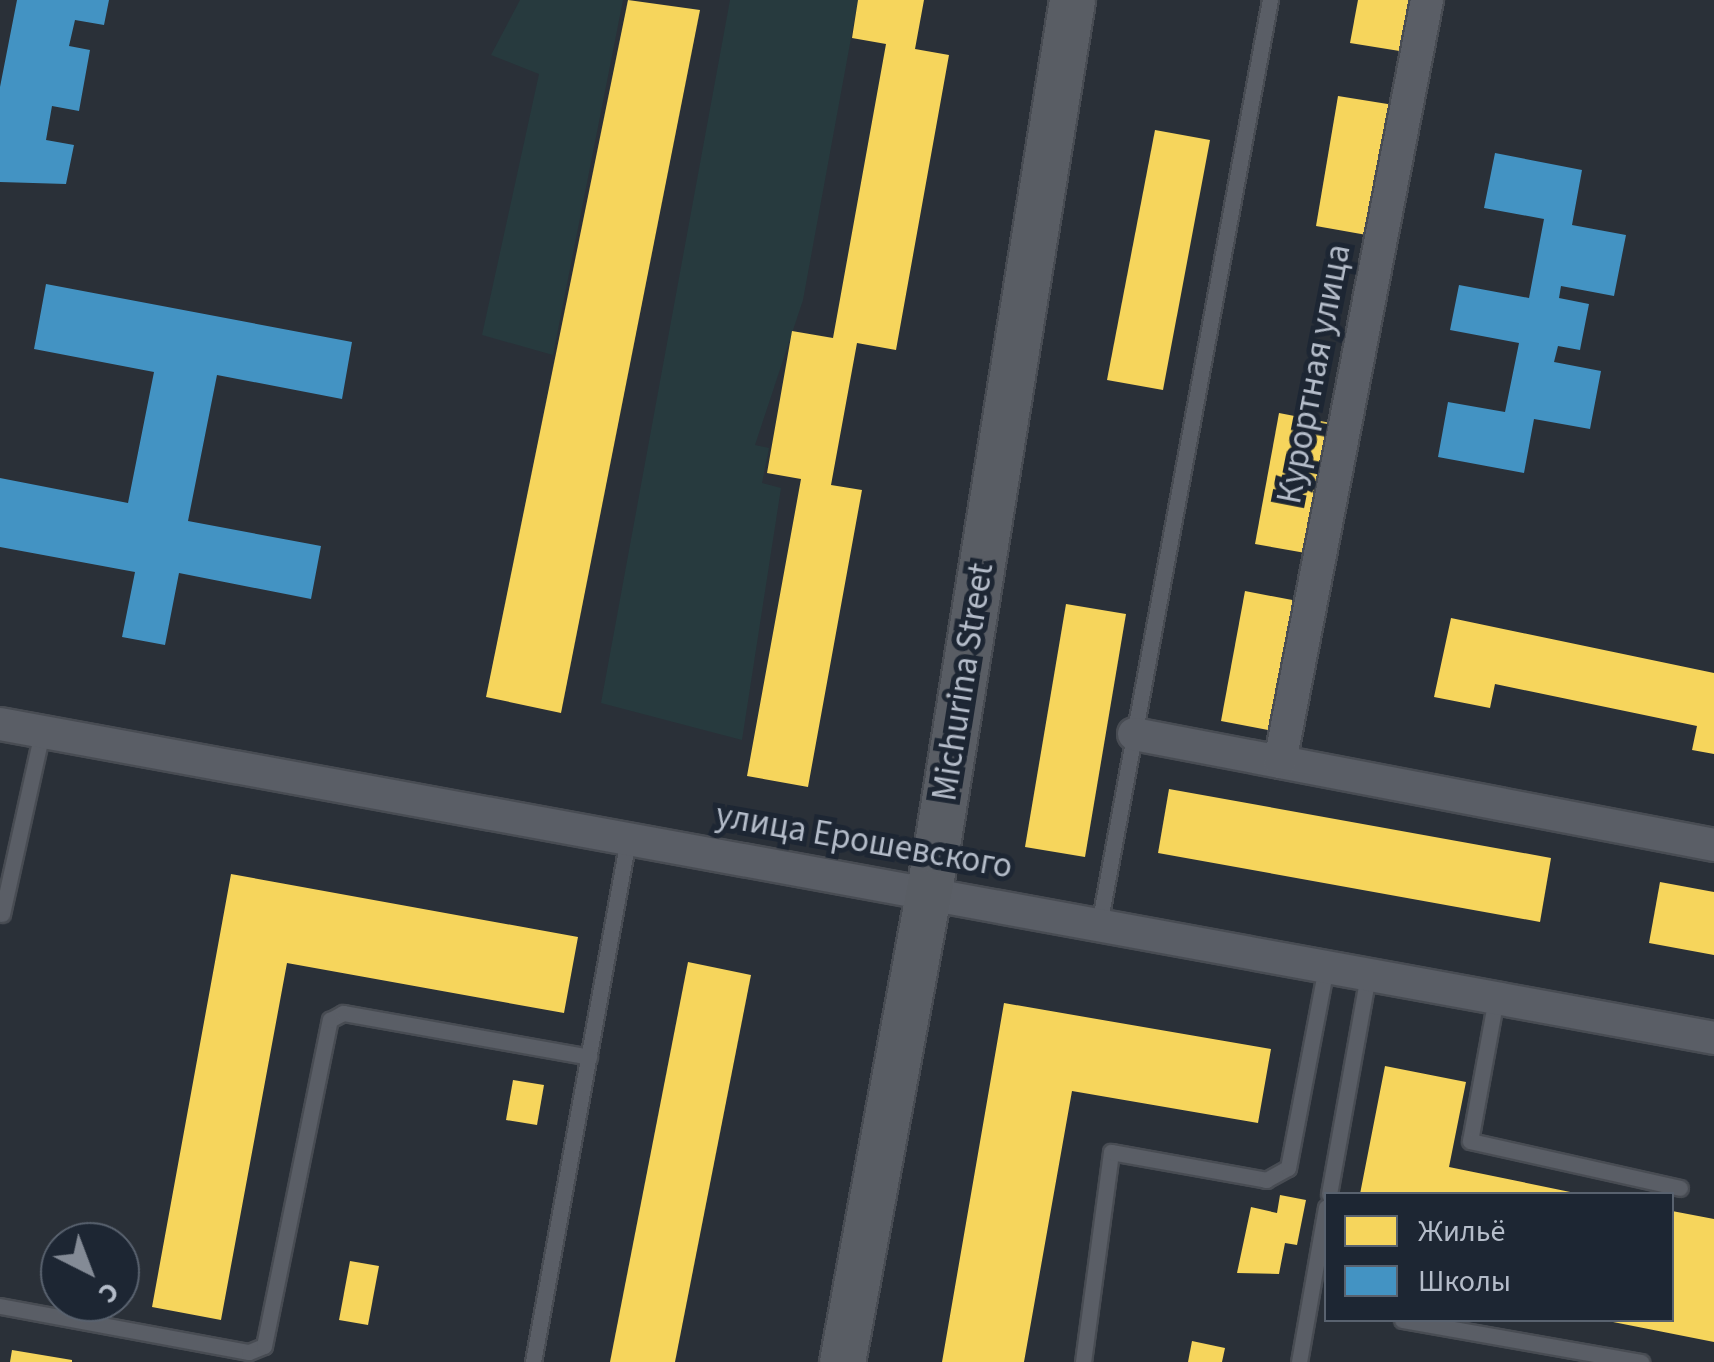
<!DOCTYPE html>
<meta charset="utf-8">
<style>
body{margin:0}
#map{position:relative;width:1714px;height:1362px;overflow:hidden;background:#2a3038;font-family:"Source Sans 3",sans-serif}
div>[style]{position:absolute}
.green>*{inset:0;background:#273a3e}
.homes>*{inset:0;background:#f6d55c}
.schools>*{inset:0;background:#4393c3}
.roads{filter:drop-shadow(2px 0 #484c53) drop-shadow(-2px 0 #484c53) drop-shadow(0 2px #484c53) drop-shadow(0 -2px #484c53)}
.service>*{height:15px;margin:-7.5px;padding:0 7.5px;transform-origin:7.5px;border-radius:7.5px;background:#5a5e66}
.minor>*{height:32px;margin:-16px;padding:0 16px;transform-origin:16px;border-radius:16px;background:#5a5e66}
.secondary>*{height:45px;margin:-22.5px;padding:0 22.5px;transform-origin:22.5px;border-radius:22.5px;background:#595d64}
span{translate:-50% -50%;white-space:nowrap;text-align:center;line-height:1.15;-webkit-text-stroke:10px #1d2633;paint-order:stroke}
.street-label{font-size:35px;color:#b4bcc9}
.legend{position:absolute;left:1324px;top:1192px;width:350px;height:130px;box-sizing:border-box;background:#1d2633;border:2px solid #59626f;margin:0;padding:12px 18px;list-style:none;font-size:30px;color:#b4bcc9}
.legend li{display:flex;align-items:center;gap:20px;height:50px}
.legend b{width:50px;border:2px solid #59626f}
.north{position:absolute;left:40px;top:1222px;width:100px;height:100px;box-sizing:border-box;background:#1d2633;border:2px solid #59626f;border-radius:50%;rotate:138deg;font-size:28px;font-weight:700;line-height:40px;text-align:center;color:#b4bcc9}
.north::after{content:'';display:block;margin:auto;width:35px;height:45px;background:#848b96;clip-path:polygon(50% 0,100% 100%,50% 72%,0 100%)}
</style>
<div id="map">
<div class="green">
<i style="clip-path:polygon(520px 0,623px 0,553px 355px,482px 335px,539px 74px,491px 55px)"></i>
<i style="clip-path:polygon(730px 0,858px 0,803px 300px,755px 445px,769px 448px,762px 483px,781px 488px,742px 740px,601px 703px)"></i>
</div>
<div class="homes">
<i style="clip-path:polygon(628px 0,700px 10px,561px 713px,486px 697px)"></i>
<i style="clip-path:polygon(858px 0,924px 0,915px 49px,949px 55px,896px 350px,857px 343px,831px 485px,862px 490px,808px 787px,747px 776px,801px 479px,767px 473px,792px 331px,833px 338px,886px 44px,852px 38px)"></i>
<i style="clip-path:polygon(1358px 0,1422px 0,1412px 53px,1350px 43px)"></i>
<i style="clip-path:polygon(1338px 96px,1400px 106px,1378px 237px,1316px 226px)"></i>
<i style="clip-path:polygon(1155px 130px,1210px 140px,1163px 390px,1107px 380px)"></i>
<i style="clip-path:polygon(1279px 413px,1341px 425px,1317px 555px,1255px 544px)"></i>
<i style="clip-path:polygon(1245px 591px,1308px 603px,1283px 733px,1221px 721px)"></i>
<i style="clip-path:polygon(1066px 604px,1126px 614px,1085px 857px,1025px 847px)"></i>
<i style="clip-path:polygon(1451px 618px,1714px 673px,1714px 754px,1692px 750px,1697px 726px,1495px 684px,1490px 708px,1434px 697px)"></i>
<i style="clip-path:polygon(1169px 789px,1551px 858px,1540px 922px,1158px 853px)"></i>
<i style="clip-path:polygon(231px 874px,578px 937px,564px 1013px,287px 963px,221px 1320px,152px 1307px)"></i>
<i style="clip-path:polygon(1660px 882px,1714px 892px,1714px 955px,1649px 943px)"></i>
<i style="clip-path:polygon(688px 962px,751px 975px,675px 1362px,610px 1362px)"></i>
<i style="clip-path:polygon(1004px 1003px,1271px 1049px,1258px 1123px,1072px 1091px,1024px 1362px,942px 1362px)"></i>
<i style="clip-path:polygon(1385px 1066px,1466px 1082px,1449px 1167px,1580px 1194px,1360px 1194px)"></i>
<i style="clip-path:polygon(513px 1080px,544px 1085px,537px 1125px,506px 1120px)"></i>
<i style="clip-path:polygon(1280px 1195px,1306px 1200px,1297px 1245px,1285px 1243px,1279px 1274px,1237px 1273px,1251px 1207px,1277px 1213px)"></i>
<i style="clip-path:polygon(1672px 1211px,1714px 1219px,1714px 1342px,1608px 1321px,1672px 1320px)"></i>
<i style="clip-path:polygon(350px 1261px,379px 1266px,368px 1325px,339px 1320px)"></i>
<i style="clip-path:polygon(1192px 1341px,1225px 1348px,1222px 1362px,1188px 1362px)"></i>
<i style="clip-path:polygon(12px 1350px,72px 1360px,72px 1362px,10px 1362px)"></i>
</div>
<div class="schools">
<i style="clip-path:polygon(17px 0,109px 0,104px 25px,75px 20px,69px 46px,90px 50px,79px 111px,52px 106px,46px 140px,74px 145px,66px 184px,0 182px,0 87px)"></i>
<i style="clip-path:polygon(1495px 153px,1582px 170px,1572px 225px,1626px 235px,1614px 296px,1561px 286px,1559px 298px,1589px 304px,1580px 350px,1558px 346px,1554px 362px,1601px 371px,1590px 429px,1534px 419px,1524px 473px,1438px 457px,1448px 402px,1505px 412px,1519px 343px,1450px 330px,1459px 285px,1529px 298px,1544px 219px,1484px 208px)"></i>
<i style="clip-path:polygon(46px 284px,352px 342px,342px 399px,217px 375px,188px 521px,321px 546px,311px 599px,179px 573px,165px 645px,122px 637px,135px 572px,0 547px,0 478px,128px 503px,154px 372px,34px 349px)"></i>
</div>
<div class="roads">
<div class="service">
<i style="left:2px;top:914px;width:186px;rotate:-77.6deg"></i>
<i style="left:1099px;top:925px;width:941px;rotate:-79.53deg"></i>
<i style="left:1496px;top:998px;width:145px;rotate:100.3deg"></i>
<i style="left:1470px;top:1141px;width:215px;rotate:12.6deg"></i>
<i style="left:1329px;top:1194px;width:222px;rotate:-79.9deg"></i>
<i style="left:0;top:1306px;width:253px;rotate:10.5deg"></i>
<i style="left:249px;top:1352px;width:16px;rotate:-22deg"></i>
<i style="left:264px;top:1346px;width:333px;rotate:-78.6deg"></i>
<i style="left:330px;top:1020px;width:15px;rotate:-28deg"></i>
<i style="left:343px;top:1013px;width:250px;rotate:10.1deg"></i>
<i style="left:1402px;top:1320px;width:243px;rotate:10deg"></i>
<i style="left:533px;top:1362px;width:532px;rotate:-79.7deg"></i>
<i style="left:1083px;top:1362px;width:212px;rotate:-82.4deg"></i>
<i style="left:1111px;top:1152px;width:158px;rotate:10.2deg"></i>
<i style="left:1266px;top:1180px;width:25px;rotate:-29deg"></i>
<i style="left:1288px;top:1168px;width:205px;rotate:-79.3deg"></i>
<i style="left:1299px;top:1362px;width:157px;rotate:-80.1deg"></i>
</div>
<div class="minor">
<i style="left:0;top:724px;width:1743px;rotate:10.38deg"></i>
<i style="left:1134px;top:734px;width:591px;rotate:10.83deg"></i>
<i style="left:1280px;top:762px;width:776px;rotate:-79.08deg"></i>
</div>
<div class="secondary">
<i style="left:842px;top:1362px;width:520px;rotate:-79.58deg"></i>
<i style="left:936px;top:851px;width:862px;rotate:-80.92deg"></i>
</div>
</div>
<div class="street-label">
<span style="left:1314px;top:374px;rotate:-79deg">Курортная улица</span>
<span style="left:963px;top:682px;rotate:-81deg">Michurina Street</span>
<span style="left:864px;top:841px;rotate:10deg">улица Ерошевского</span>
</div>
<ul class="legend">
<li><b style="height:28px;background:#f6d55c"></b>Жильё</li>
<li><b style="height:28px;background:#4393c3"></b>Школы</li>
</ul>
<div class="north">С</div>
</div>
